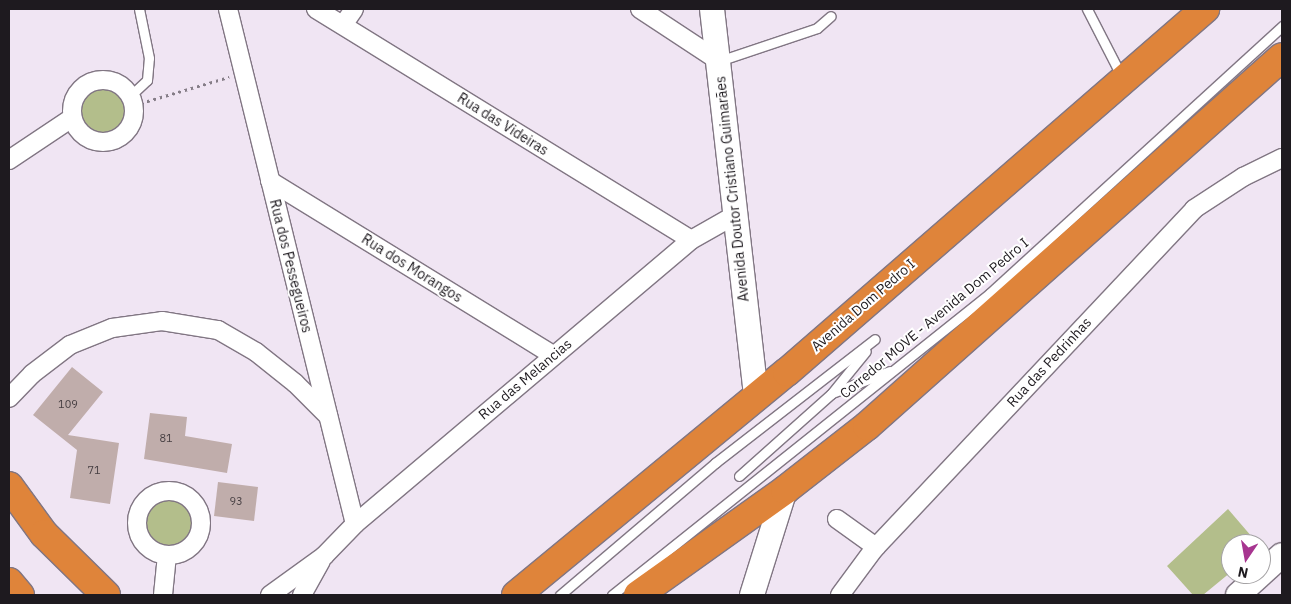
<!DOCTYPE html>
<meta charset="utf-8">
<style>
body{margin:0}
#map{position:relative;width:1291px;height:604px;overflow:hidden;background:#f0e5f3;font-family:"IBM Plex Sans",sans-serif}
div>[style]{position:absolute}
.green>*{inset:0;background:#b3be8b}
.round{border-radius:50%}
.building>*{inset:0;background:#c0adab}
.path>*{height:3px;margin-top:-1.5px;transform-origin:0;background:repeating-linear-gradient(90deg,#857d87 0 2.5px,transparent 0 6.5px)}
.roads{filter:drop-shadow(1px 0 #817683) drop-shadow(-1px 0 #817683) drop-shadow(0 1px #817683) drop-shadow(0 -1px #817683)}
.service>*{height:9px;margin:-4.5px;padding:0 4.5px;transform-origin:4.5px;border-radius:4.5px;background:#fff}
.minor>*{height:18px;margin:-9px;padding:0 9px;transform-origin:9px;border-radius:9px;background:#fff}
.minor>.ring{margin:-9px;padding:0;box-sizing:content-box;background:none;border:18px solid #fff;border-radius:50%}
.secondary>*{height:24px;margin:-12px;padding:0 12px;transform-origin:12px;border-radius:12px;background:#fff}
.trunk>*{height:28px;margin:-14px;padding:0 14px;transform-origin:14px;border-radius:14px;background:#df843a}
span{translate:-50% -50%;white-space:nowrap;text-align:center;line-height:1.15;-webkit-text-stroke:4px #fff;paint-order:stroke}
.number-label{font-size:11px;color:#463f42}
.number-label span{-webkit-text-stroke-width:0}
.street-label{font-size:14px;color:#1e1a1f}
.frame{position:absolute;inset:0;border:10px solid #1e1a1f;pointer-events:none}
.north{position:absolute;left:1221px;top:534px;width:50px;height:50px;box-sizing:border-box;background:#fff;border:1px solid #a5a3a5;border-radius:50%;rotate:192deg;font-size:14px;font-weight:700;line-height:20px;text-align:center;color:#1e1a1f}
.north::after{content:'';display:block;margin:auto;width:18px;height:22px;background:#a73590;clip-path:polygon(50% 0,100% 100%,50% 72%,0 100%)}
</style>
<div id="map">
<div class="green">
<i class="round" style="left:78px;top:84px;width:50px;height:50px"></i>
<i class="round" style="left:144px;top:498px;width:50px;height:50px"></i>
<i style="clip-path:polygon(1228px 509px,1258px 544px,1231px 544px,1231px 572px,1203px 595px,1193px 595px,1167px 566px)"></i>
</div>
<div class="building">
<i style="clip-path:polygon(72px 367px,103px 392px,68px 435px,119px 443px,110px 504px,70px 498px,77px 450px,33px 415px)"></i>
<i style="clip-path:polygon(150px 413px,187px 417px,185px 436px,232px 444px,227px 473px,144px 459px)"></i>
<i style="clip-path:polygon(218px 482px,258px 487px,254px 521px,214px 516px)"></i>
</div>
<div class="path">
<i style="left:141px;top:103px;width:92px;rotate:-16.5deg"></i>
</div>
<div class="roads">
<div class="service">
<i style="left:1087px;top:9px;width:76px;rotate:62.8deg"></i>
<i style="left:719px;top:61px;width:103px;rotate:-18.6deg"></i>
<i style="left:817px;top:28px;width:18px;rotate:-41deg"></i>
<i style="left:130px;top:96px;width:23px;rotate:-43deg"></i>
<i style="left:147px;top:80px;width:22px;rotate:-85deg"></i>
<i style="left:149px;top:58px;width:50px;rotate:-101.5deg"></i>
<i style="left:832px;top:393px;width:62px;rotate:-20.8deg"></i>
<i style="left:739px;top:476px;width:123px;rotate:-41.7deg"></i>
<i style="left:831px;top:394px;width:55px;rotate:-50.9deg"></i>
<i style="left:560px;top:595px;width:204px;rotate:-40.4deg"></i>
<i style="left:715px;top:463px;width:202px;rotate:-37.8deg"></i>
<i style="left:612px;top:595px;width:484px;rotate:-38.6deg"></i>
<i style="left:990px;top:293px;width:396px;rotate:-42.4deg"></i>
</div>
<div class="minor">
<i style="left:228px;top:9px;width:530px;rotate:76.15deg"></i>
<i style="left:316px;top:9px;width:440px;rotate:31.6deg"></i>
<i style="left:640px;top:9px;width:95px;rotate:33.4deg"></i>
<i style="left:343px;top:25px;width:19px;rotate:-55deg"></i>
<i class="ring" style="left:72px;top:80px;width:44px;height:44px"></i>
<i style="left:9px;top:160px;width:76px;rotate:-33.7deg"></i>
<i style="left:270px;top:181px;width:332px;rotate:31.6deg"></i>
<i style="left:9px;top:398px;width:33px;rotate:-46deg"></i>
<i style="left:32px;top:374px;width:48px;rotate:-37.3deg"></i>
<i style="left:70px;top:345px;width:45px;rotate:-22deg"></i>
<i style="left:112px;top:328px;width:50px;rotate:-8deg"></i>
<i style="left:162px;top:321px;width:57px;rotate:9.1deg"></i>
<i style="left:218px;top:330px;width:44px;rotate:30.1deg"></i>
<i style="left:256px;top:352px;width:50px;rotate:38.5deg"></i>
<i style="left:295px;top:383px;width:47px;rotate:45deg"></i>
<i class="ring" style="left:137px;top:491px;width:46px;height:46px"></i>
<i style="left:837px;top:519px;width:48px;rotate:35.7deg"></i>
<i style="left:163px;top:595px;width:40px;rotate:-84.3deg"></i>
<i style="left:270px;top:595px;width:67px;rotate:-35.8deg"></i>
<i style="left:324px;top:556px;width:45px;rotate:-45.9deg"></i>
<i style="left:355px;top:524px;width:440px;rotate:-40.2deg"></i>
<i style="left:691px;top:240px;width:51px;rotate:-29.6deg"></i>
<i style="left:302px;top:595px;width:39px;rotate:-61deg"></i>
<i style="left:840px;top:595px;width:57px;rotate:-53.5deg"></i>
<i style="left:874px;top:549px;width:467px;rotate:-46.7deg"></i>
<i style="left:1194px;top:209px;width:59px;rotate:-33.1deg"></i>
<i style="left:1243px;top:177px;width:43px;rotate:-26deg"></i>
</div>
<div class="secondary">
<i style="left:712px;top:9px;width:390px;rotate:83.5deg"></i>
<i style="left:752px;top:595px;width:110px;rotate:-72.6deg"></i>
<i style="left:1238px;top:595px;width:59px;rotate:-42.3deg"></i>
</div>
<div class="trunk">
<i style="left:9px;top:486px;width:59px;rotate:53.9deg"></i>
<i style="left:44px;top:534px;width:87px;rotate:44.5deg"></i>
<i style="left:9px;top:582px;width:17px;rotate:50deg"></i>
<i style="left:516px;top:595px;width:351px;rotate:-39.5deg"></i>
<i style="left:787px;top:372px;width:554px;rotate:-40.97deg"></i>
<i style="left:638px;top:595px;width:181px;rotate:-35.5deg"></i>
<i style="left:785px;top:490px;width:104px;rotate:-38deg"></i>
<i style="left:867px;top:426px;width:555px;rotate:-41.64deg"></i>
</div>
</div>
<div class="number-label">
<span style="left:68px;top:404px">109</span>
<span style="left:166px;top:438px">81</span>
<span style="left:94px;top:470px">71</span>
<span style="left:236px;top:501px">93</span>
</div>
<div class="street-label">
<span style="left:503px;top:124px;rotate:32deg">Rua das Videiras</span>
<span style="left:732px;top:189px;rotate:-96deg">Avenida Doutor Cristiano Guimarães</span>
<span style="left:291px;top:266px;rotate:76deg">Rua dos Pessegueiros</span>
<span style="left:412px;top:268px;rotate:32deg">Rua dos Morangos</span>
<span style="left:863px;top:305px;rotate:-41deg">Avenida Dom Pedro I</span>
<span style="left:934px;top:318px;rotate:-40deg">Corredor MOVE - Avenida Dom Pedro I</span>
<span style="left:1049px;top:362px;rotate:-47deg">Rua das Pedrinhas</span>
<span style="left:525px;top:379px;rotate:-40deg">Rua das Melancias</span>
</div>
<div class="frame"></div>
<div class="north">N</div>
</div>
